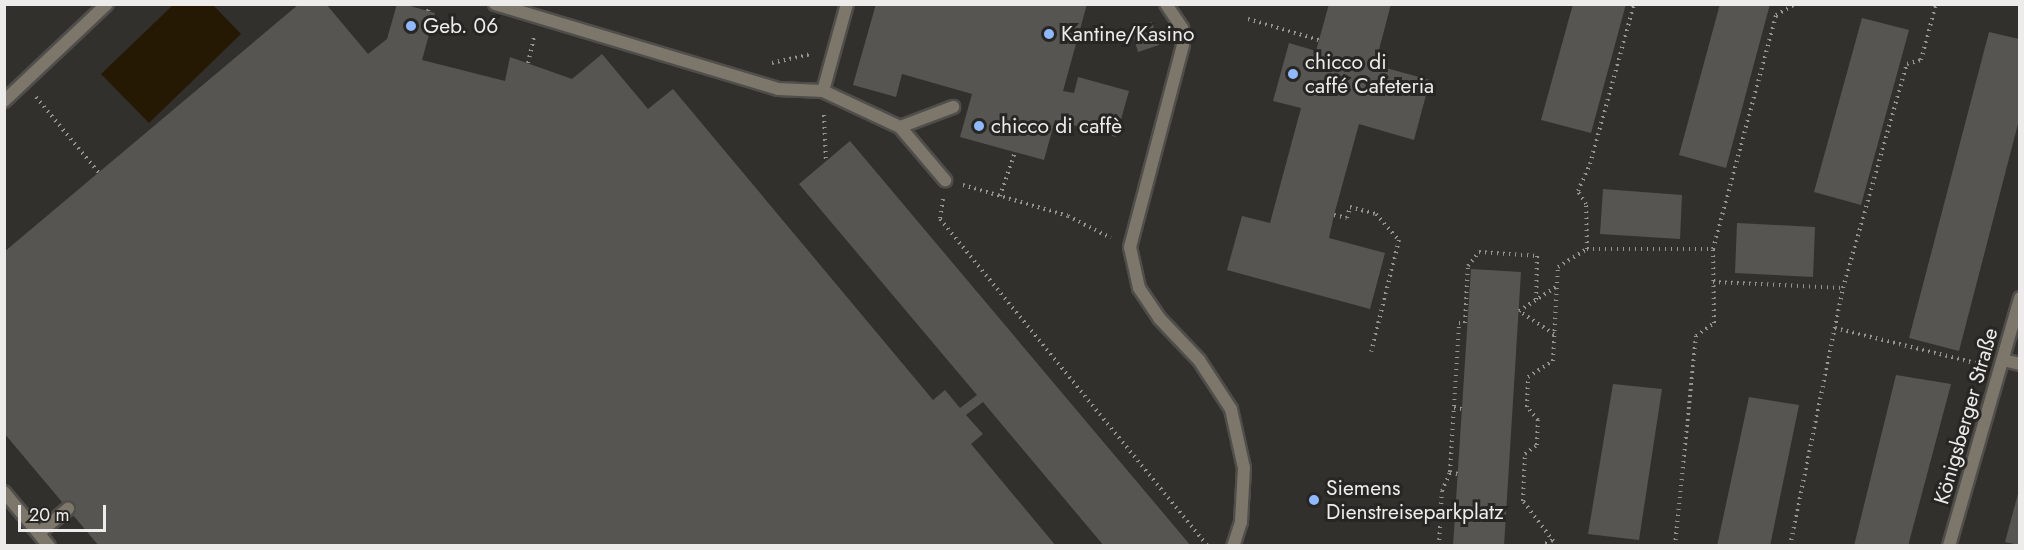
<!DOCTYPE html>
<meta charset="utf-8">
<style>
body{margin:0}
#map{position:relative;width:2024px;height:550px;overflow:hidden;background:#32302d;font-family:Jost,sans-serif}
div>[style]{position:absolute}
.water>*{inset:0;background:#251904}
.building>*{inset:0;background:#575552}
.path>*{height:4px;margin-top:-2px;transform-origin:0;background:repeating-linear-gradient(90deg,#959491 0 1.5px,transparent 0 6px)}
.roads{filter:drop-shadow(2px 0 #504e4b) drop-shadow(-2px 0 #504e4b) drop-shadow(0 2px #504e4b) drop-shadow(0 -2px #504e4b)}
.service>*{height:12px;margin:-6px;padding:0 6px;transform-origin:6px;border-radius:6px;background:#7c766b}
.minor>*{height:12px;margin:-6px;padding:0 6px;transform-origin:6px;border-radius:6px;background:#7c766b}
.dots>*{width:16px;height:16px;translate:-50% -50%;box-sizing:border-box;border:3px solid #282623;border-radius:50%}
span{translate:-50% -50%;white-space:nowrap;text-align:center;line-height:1.15;-webkit-text-stroke:6px #282623;paint-order:stroke}
.poi-label{font-size:21px;color:#edecea}
.left{translate:0 -50%;text-align:left}
.street-label{font-size:21px;color:#edecea}
.frame{position:absolute;inset:0;border:6px solid #edecea;pointer-events:none}
.scale{position:absolute;left:18px;top:505px;width:88px;height:27px;box-sizing:border-box;border:3px solid #edecea;border-top:0;padding-left:8px;font-size:18px;line-height:21px;white-space:nowrap;color:#edecea;-webkit-text-stroke:4px #282623;paint-order:stroke}
</style>
<div id="map">
<div class="water">
<i style="clip-path:polygon(173px 5px,213px 5px,241px 34px,149px 123px,101px 74px)"></i>
</div>
<div class="building">
<i style="clip-path:polygon(299px 4px,326px 4px,368px 54px,387px 39px,397px 4px,403px 4px,435px 13px,422px 60px,505px 81px,510px 57px,572px 79px,602px 54px,648px 109px,673px 89px,933px 400px,945px 390px,960px 408px,977px 395px,799px 184px,850px 141px,1191px 546px,1104px 546px,983px 402px,966px 415px,983px 434px,971px 444px,1056px 546px,99px 546px,4px 433px,4px 252px)"></i>
<i style="clip-path:polygon(876px 4px,1087px 4px,1063px 91px,1074px 93px,1078px 77px,1129px 91px,1116px 137px,1055px 120px,1044px 160px,960px 137px,972px 94px,902px 74px,896px 97px,853px 85px)"></i>
<i style="clip-path:polygon(1329px 4px,1391px 4px,1375px 65px,1430px 80px,1414px 140px,1359px 124px,1334px 215px,1329px 238px,1385px 253px,1370px 309px,1227px 270px,1242px 216px,1270px 223px,1301px 108px,1273px 101px,1289px 43px,1316px 51px)"></i>
<i style="clip-path:polygon(1573px 4px,1626px 4px,1591px 133px,1541px 120px)"></i>
<i style="clip-path:polygon(1720px 4px,1770px 4px,1726px 168px,1679px 155px)"></i>
<i style="clip-path:polygon(1862px 18px,1909px 30px,1861px 205px,1814px 192px)"></i>
<i style="clip-path:polygon(1152px 22px,1159px 45px,1138px 52px,1131px 29px)"></i>
<i style="clip-path:polygon(1989px 32px,2019px 39px,2019px 120px,1959px 351px,1909px 338px)"></i>
<i style="clip-path:polygon(1603px 189px,1682px 195px,1680px 239px,1600px 234px)"></i>
<i style="clip-path:polygon(1737px 223px,1815px 227px,1813px 277px,1735px 273px)"></i>
<i style="clip-path:polygon(1471px 269px,1521px 272px,1504px 546px,1453px 546px)"></i>
<i style="clip-path:polygon(1896px 375px,1951px 384px,1908px 546px,1854px 546px)"></i>
<i style="clip-path:polygon(1613px 384px,1662px 389px,1639px 540px,1588px 534px)"></i>
<i style="clip-path:polygon(1749px 397px,1799px 405px,1770px 546px,1717px 546px)"></i>
<i style="clip-path:polygon(2019px 490px,2019px 545px,2005px 542px)"></i>
</div>
<div class="path">
<i style="left:428px;top:11px;width:7px;rotate:-74deg"></i>
<i style="left:1248px;top:19px;width:74px;rotate:16.5deg"></i>
<i style="left:528px;top:63px;width:27px;rotate:-77deg"></i>
<i style="left:772px;top:63px;width:39px;rotate:-13deg"></i>
<i style="left:36px;top:97px;width:99px;rotate:50.3deg"></i>
<i style="left:824px;top:115px;width:47px;rotate:87.6deg"></i>
<i style="left:963px;top:185px;width:109px;rotate:16.4deg"></i>
<i style="left:1068px;top:216px;width:48px;rotate:27.1deg"></i>
<i style="left:1000px;top:196px;width:46px;rotate:-71.2deg"></i>
<i style="left:943px;top:199px;width:20px;rotate:99deg"></i>
<i style="left:940px;top:219px;width:423px;rotate:50.7deg"></i>
<i style="left:1334px;top:215px;width:13px;rotate:13deg"></i>
<i style="left:1347px;top:218px;width:11px;rotate:-75deg"></i>
<i style="left:1350px;top:207px;width:27px;rotate:15deg"></i>
<i style="left:1376px;top:214px;width:35px;rotate:49deg"></i>
<i style="left:1399px;top:240px;width:115px;rotate:104deg"></i>
<i style="left:1587px;top:249px;width:126px"></i>
<i style="left:1713px;top:282px;width:130px;rotate:2.6deg"></i>
<i style="left:1835px;top:328px;width:148px;rotate:14deg"></i>
<i style="left:1554px;top:334px;width:42px;rotate:-146.7deg"></i>
<i style="left:1519px;top:311px;width:44px;rotate:-33deg"></i>
<i style="left:1454px;top:408px;width:8px;rotate:7deg"></i>
<i style="left:1450px;top:472px;width:8px;rotate:14deg"></i>
<i style="left:1439px;top:546px;width:55px;rotate:-86.9deg"></i>
<i style="left:1442px;top:491px;width:21px;rotate:-67deg"></i>
<i style="left:1450px;top:472px;width:149px;rotate:-86.5deg"></i>
<i style="left:1459px;top:323px;width:6px"></i>
<i style="left:1465px;top:323px;width:57px;rotate:-87deg"></i>
<i style="left:1468px;top:266px;width:18px;rotate:-52deg"></i>
<i style="left:1479px;top:252px;width:58px;rotate:3.9deg"></i>
<i style="left:1537px;top:256px;width:44px;rotate:91.3deg"></i>
<i style="left:1540px;top:546px;width:14px;rotate:-25deg"></i>
<i style="left:1557px;top:546px;width:56px;rotate:-127.1deg"></i>
<i style="left:1523px;top:501px;width:47px;rotate:-87.6deg"></i>
<i style="left:1525px;top:454px;width:15px;rotate:-37deg"></i>
<i style="left:1537px;top:445px;width:25px;rotate:-88deg"></i>
<i style="left:1538px;top:420px;width:17px;rotate:-130deg"></i>
<i style="left:1527px;top:407px;width:30px;rotate:-88deg"></i>
<i style="left:1528px;top:377px;width:30px;rotate:-33deg"></i>
<i style="left:1553px;top:361px;width:94px;rotate:-87deg"></i>
<i style="left:1558px;top:267px;width:34px;rotate:-32deg"></i>
<i style="left:1587px;top:249px;width:45px;rotate:-91.3deg"></i>
<i style="left:1586px;top:204px;width:15px;rotate:-122deg"></i>
<i style="left:1578px;top:191px;width:30px;rotate:-66deg"></i>
<i style="left:1590px;top:164px;width:166px;rotate:-74.6deg"></i>
<i style="left:1675px;top:546px;width:211px;rotate:-84.3deg"></i>
<i style="left:1696px;top:336px;width:22px;rotate:-36deg"></i>
<i style="left:1714px;top:323px;width:74px;rotate:-90.8deg"></i>
<i style="left:1713px;top:249px;width:242px;rotate:-74.9deg"></i>
<i style="left:1776px;top:15px;width:22px;rotate:-30deg"></i>
<i style="left:1790px;top:546px;width:263px;rotate:-78.4deg"></i>
<i style="left:1843px;top:288px;width:233px;rotate:-74.1deg"></i>
<i style="left:1907px;top:64px;width:15px;rotate:-16deg"></i>
<i style="left:1921px;top:60px;width:58px;rotate:-75deg"></i>
</div>
<div class="roads">
<div class="service">
<i style="left:495px;top:4px;width:295px;rotate:16.7deg"></i>
<i style="left:778px;top:89px;width:45px;rotate:2.5deg"></i>
<i style="left:823px;top:91px;width:90px;rotate:-74.6deg"></i>
<i style="left:1166px;top:4px;width:29px;rotate:56deg"></i>
<i style="left:1182px;top:28px;width:17px;rotate:87deg"></i>
<i style="left:1183px;top:45px;width:209px;rotate:104.7deg"></i>
<i style="left:1130px;top:247px;width:42px;rotate:77.6deg"></i>
<i style="left:1139px;top:288px;width:36px;rotate:56deg"></i>
<i style="left:1159px;top:318px;width:58px;rotate:46.4deg"></i>
<i style="left:1199px;top:360px;width:59px;rotate:56.9deg"></i>
<i style="left:1231px;top:409px;width:60px;rotate:77.6deg"></i>
<i style="left:1244px;top:468px;width:54px;rotate:93.2deg"></i>
<i style="left:1241px;top:522px;width:25px;rotate:108deg"></i>
<i style="left:823px;top:91px;width:85px;rotate:25.1deg"></i>
<i style="left:900px;top:127px;width:70px;rotate:49.7deg"></i>
<i style="left:4px;top:101px;width:141px;rotate:-43.3deg"></i>
<i style="left:900px;top:127px;width:57px;rotate:-20.7deg"></i>
<i style="left:4px;top:492px;width:70px;rotate:50.2deg"></i>
<i style="left:39px;top:533px;width:38px;rotate:-40deg"></i>
</div>
<div class="minor">
<i style="left:2003px;top:360px;width:17px;rotate:13deg"></i>
<i style="left:1949px;top:546px;width:258px;rotate:-74deg"></i>
</div>
</div>
<div class="dots">
<i style="left:411px;top:26px;background:#90b8fd"></i>
<i style="left:1049px;top:34px;background:#90b8fd"></i>
<i style="left:1293px;top:74px;background:#90b8fd"></i>
<i style="left:979px;top:126px;background:#90b8fd"></i>
<i style="left:1314px;top:500px;background:#90b8fd"></i>
</div>
<div class="poi-label">
<span class="left" style="left:423px;top:26px">Geb. 06</span>
<span class="left" style="left:1061px;top:34px">Kantine/Kasino</span>
<span class="left" style="left:1305px;top:74px">chicco di<br>caffé Cafeteria</span>
<span class="left" style="left:991px;top:126px">chicco di caffè</span>
<span class="left" style="left:1326px;top:500px">Siemens<br>Dienstreiseparkplatz</span>
</div>
<div class="street-label">
<span style="left:1966px;top:416px;rotate:-74deg">Königsberger Straße</span>
</div>
<div class="frame"></div>
<div class="scale">20 m</div>
</div>
